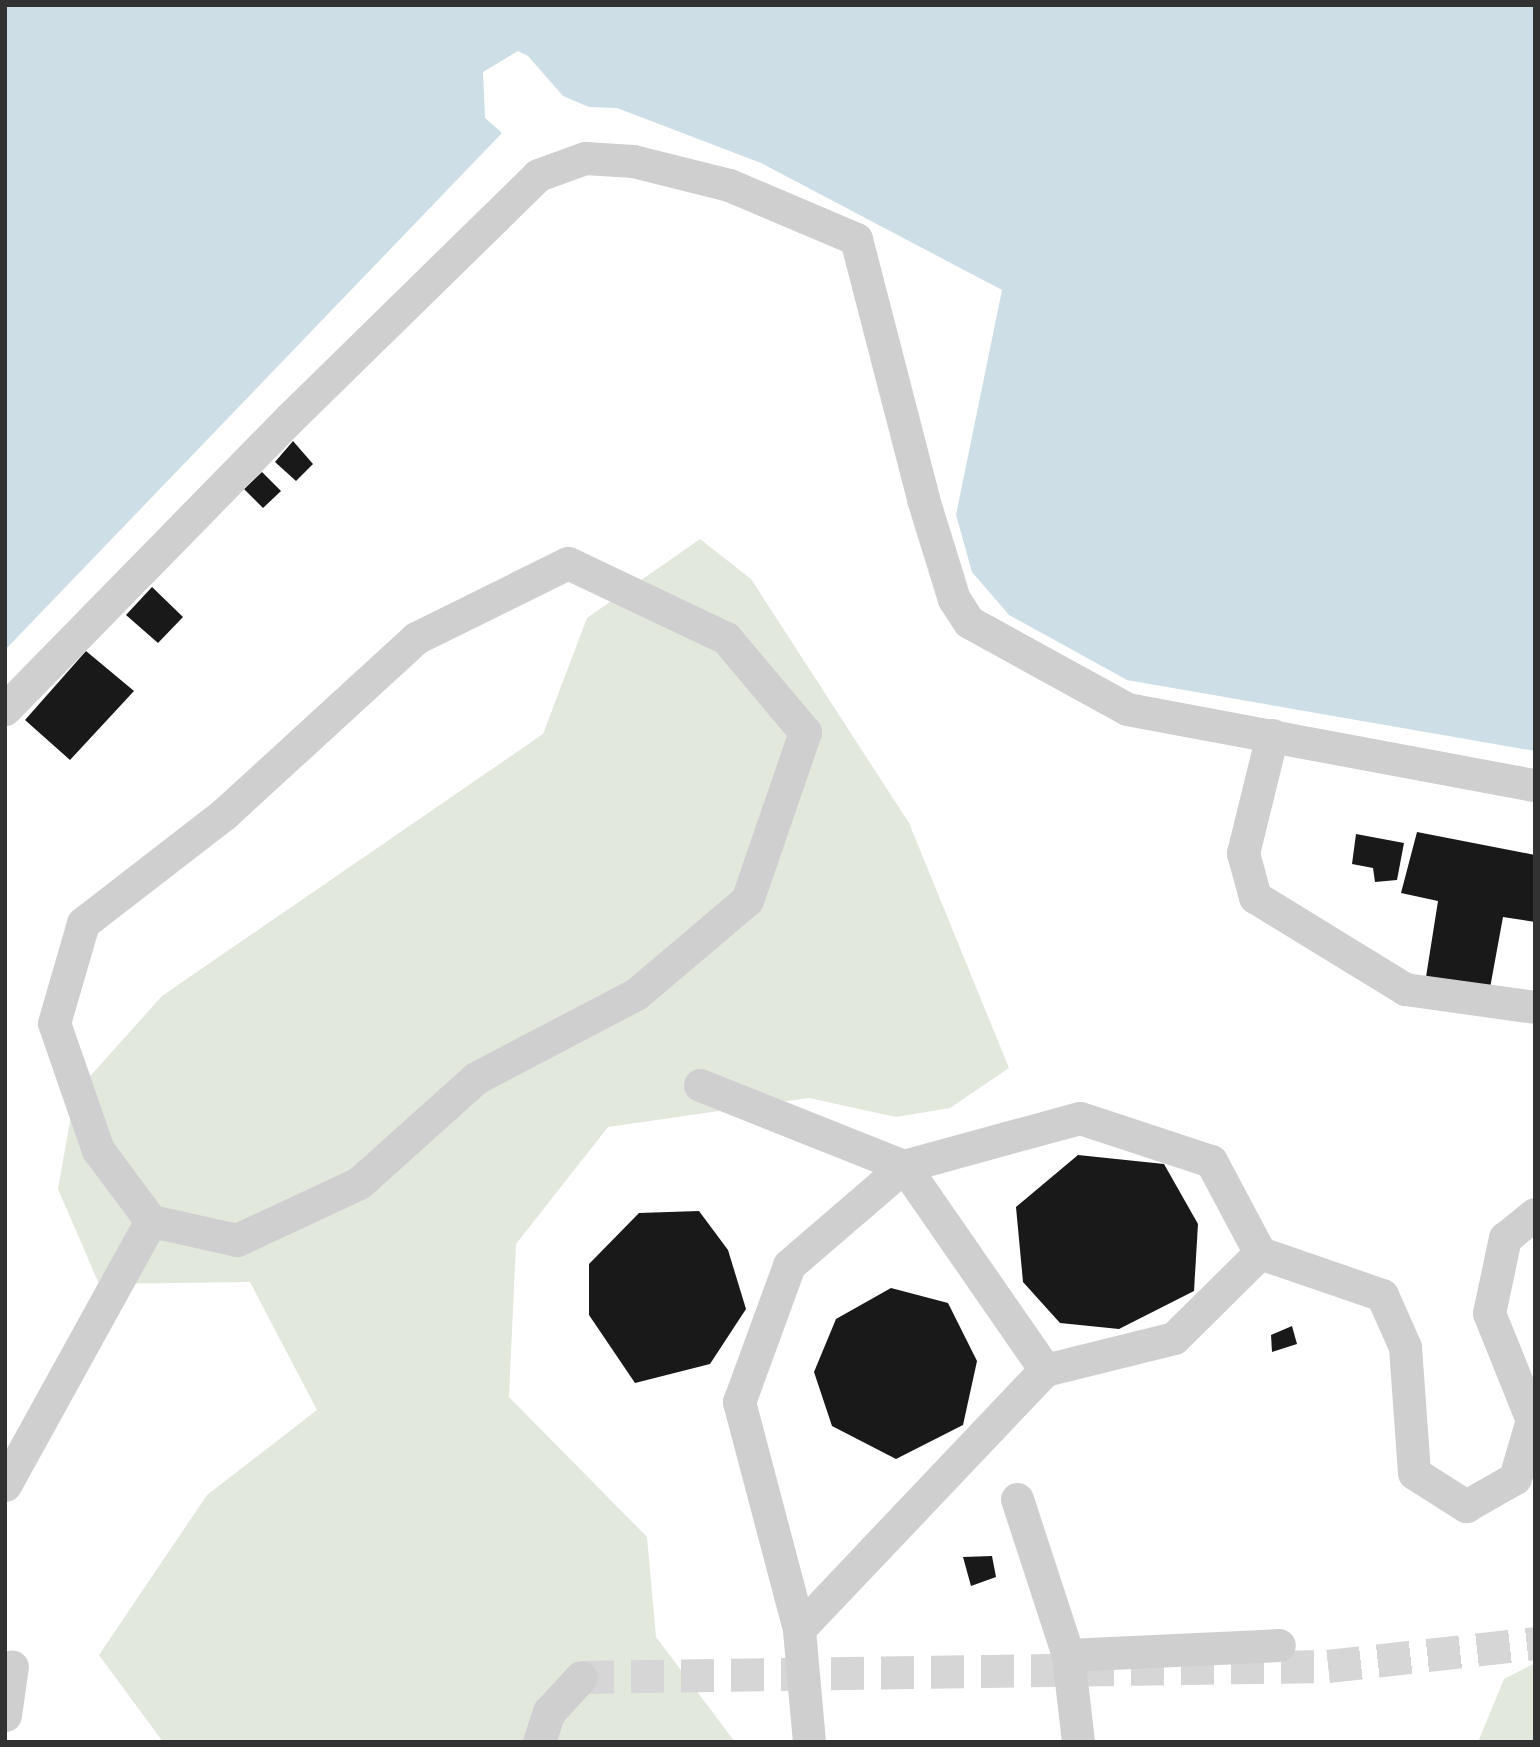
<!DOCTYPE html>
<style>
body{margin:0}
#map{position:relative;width:1540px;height:1747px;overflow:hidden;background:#fff;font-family:Commissioner,sans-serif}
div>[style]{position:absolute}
.green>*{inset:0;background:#e3e8dd}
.water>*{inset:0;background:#cddee6}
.building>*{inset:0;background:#191919}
.minor-tunnel>*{height:33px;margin-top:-16.5px;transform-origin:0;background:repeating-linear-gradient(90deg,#d6d6d6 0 33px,transparent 0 50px)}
.minor>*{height:33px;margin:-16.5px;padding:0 16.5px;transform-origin:16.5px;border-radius:16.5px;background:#cfcfcf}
span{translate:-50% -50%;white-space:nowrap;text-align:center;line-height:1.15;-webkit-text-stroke:7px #fff;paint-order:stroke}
.frame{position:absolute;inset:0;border:7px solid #323232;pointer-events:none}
</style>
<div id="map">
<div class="green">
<i style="clip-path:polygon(700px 539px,751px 579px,909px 823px,1009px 1068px,950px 1108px,896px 1117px,809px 1098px,608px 1127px,516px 1244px,509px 1397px,647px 1537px,656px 1637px,735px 1742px,163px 1742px,99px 1655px,207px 1495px,317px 1410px,250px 1282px,99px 1284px,58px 1189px,75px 1093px,162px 996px,543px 734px,587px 618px)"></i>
<i style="clip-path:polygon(1535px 1663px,1535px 1742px,1478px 1742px,1504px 1679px)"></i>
</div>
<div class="water">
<i style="clip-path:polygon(5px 5px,1535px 5px,1535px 751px,1127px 680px,1009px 615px,972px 572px,956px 515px,1002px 290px,761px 163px,617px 108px,589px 107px,563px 96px,528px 56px,518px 51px,483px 72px,485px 118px,502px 133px,5px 650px)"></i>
</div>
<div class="building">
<i style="clip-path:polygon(293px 441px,313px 464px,296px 481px,275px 462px)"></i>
<i style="clip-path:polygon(262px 472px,281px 491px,263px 508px,244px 489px)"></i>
<i style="clip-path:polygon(152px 587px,183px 617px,158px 643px,126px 615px)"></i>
<i style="clip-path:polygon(86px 651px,134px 691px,70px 760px,25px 720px)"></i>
<i style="clip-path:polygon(1417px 832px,1535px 855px,1535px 922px,1503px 917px,1490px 988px,1426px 977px,1438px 901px,1401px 893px)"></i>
<i style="clip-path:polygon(1356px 834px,1404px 843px,1397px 880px,1375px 882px,1373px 868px,1352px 864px)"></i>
<i style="clip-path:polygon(1078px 1155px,1164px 1164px,1198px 1224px,1194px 1291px,1119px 1329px,1060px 1323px,1023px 1282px,1016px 1207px)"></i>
<i style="clip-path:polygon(699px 1211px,728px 1250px,746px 1309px,710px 1364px,635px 1383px,589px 1315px,589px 1264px,639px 1213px)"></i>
<i style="clip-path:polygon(891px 1288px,948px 1303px,977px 1361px,963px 1425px,896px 1459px,832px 1426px,814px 1372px,836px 1319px)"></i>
<i style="clip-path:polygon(1292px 1326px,1297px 1344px,1272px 1352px,1271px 1335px)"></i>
<i style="clip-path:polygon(992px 1556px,996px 1577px,971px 1586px,963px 1557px)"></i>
</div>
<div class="minor-tunnel">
<i style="left:581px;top:1677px;width:747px;rotate:-0.84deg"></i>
<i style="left:1328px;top:1666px;width:208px;rotate:-6.3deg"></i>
</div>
<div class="minor">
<i style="left:568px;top:563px;width:175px;rotate:25.4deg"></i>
<i style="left:726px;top:638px;width:123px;rotate:50deg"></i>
<i style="left:805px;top:732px;width:178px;rotate:109deg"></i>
<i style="left:747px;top:900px;width:145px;rotate:139.7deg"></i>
<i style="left:636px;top:994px;width:181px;rotate:152.3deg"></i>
<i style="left:476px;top:1078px;width:157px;rotate:138.1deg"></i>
<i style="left:359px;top:1183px;width:135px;rotate:155deg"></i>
<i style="left:237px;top:1240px;width:88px;rotate:-167.5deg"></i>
<i style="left:151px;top:1221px;width:89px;rotate:-126.7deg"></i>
<i style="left:98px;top:1150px;width:134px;rotate:-109.1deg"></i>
<i style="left:54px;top:1023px;width:104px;rotate:-73.8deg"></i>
<i style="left:83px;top:923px;width:178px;rotate:-37.7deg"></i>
<i style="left:224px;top:814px;width:260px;rotate:-42.5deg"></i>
<i style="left:416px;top:638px;width:169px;rotate:-26.3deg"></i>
<i style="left:5px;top:709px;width:407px;rotate:-45.6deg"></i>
<i style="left:290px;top:418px;width:347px;rotate:-44.4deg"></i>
<i style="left:538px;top:175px;width:50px;rotate:-19.9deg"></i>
<i style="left:585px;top:158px;width:48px;rotate:3.6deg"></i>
<i style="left:633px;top:161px;width:99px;rotate:14deg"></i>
<i style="left:729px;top:185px;width:138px;rotate:23deg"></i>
<i style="left:856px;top:239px;width:268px;rotate:75.5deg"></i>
<i style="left:923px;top:499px;width:105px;rotate:72.8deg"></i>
<i style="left:954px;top:599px;width:27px;rotate:57deg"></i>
<i style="left:969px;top:622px;width:180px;rotate:28.8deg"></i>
<i style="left:1127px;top:709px;width:415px;rotate:10.6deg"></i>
<i style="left:1272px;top:735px;width:122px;rotate:103.8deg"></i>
<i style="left:1243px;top:853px;width:46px;rotate:74.7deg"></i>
<i style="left:1255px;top:897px;width:176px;rotate:31.5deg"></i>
<i style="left:1405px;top:989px;width:131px;rotate:7.9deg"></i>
<i style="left:700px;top:1085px;width:219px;rotate:21.7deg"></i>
<i style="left:904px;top:1166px;width:248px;rotate:55.3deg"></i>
<i style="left:5px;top:1485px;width:302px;rotate:-61.1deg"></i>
<i style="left:1017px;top:1499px;width:164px;rotate:71.9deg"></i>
<i style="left:1068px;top:1655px;width:88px;rotate:83.4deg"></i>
<i style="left:799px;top:1629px;width:235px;rotate:-104.8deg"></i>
<i style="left:739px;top:1402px;width:146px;rotate:-69.9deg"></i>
<i style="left:789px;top:1265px;width:152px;rotate:-40.7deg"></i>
<i style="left:904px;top:1166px;width:182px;rotate:-15.3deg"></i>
<i style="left:1080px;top:1118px;width:138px;rotate:18.2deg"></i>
<i style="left:1211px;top:1161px;width:104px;rotate:62deg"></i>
<i style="left:1068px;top:1655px;width:211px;rotate:-2.7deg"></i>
<i style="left:5px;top:1715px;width:49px;rotate:-81.9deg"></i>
<i style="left:539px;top:1742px;width:32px;rotate:-72deg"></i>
<i style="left:549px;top:1712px;width:47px;rotate:-47.6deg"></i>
<i style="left:809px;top:1742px;width:113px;rotate:-95.1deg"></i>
<i style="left:799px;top:1629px;width:357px;rotate:-46.5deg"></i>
<i style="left:1045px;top:1370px;width:133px;rotate:-13.9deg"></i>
<i style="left:1174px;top:1338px;width:121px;rotate:-44.7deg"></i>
<i style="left:1260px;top:1253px;width:129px;rotate:19deg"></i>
<i style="left:1382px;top:1295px;width:57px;rotate:66.1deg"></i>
<i style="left:1405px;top:1347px;width:126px;rotate:85.9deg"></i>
<i style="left:1414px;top:1473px;width:62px;rotate:32.4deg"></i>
<i style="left:1466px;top:1506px;width:56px;rotate:-29.7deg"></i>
<i style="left:1515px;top:1478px;width:60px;rotate:-73.7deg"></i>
<i style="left:1532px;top:1420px;width:115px;rotate:-111.9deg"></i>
<i style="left:1489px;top:1313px;width:77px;rotate:-78deg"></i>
<i style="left:1505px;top:1238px;width:38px;rotate:-39deg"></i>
</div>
<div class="frame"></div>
</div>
